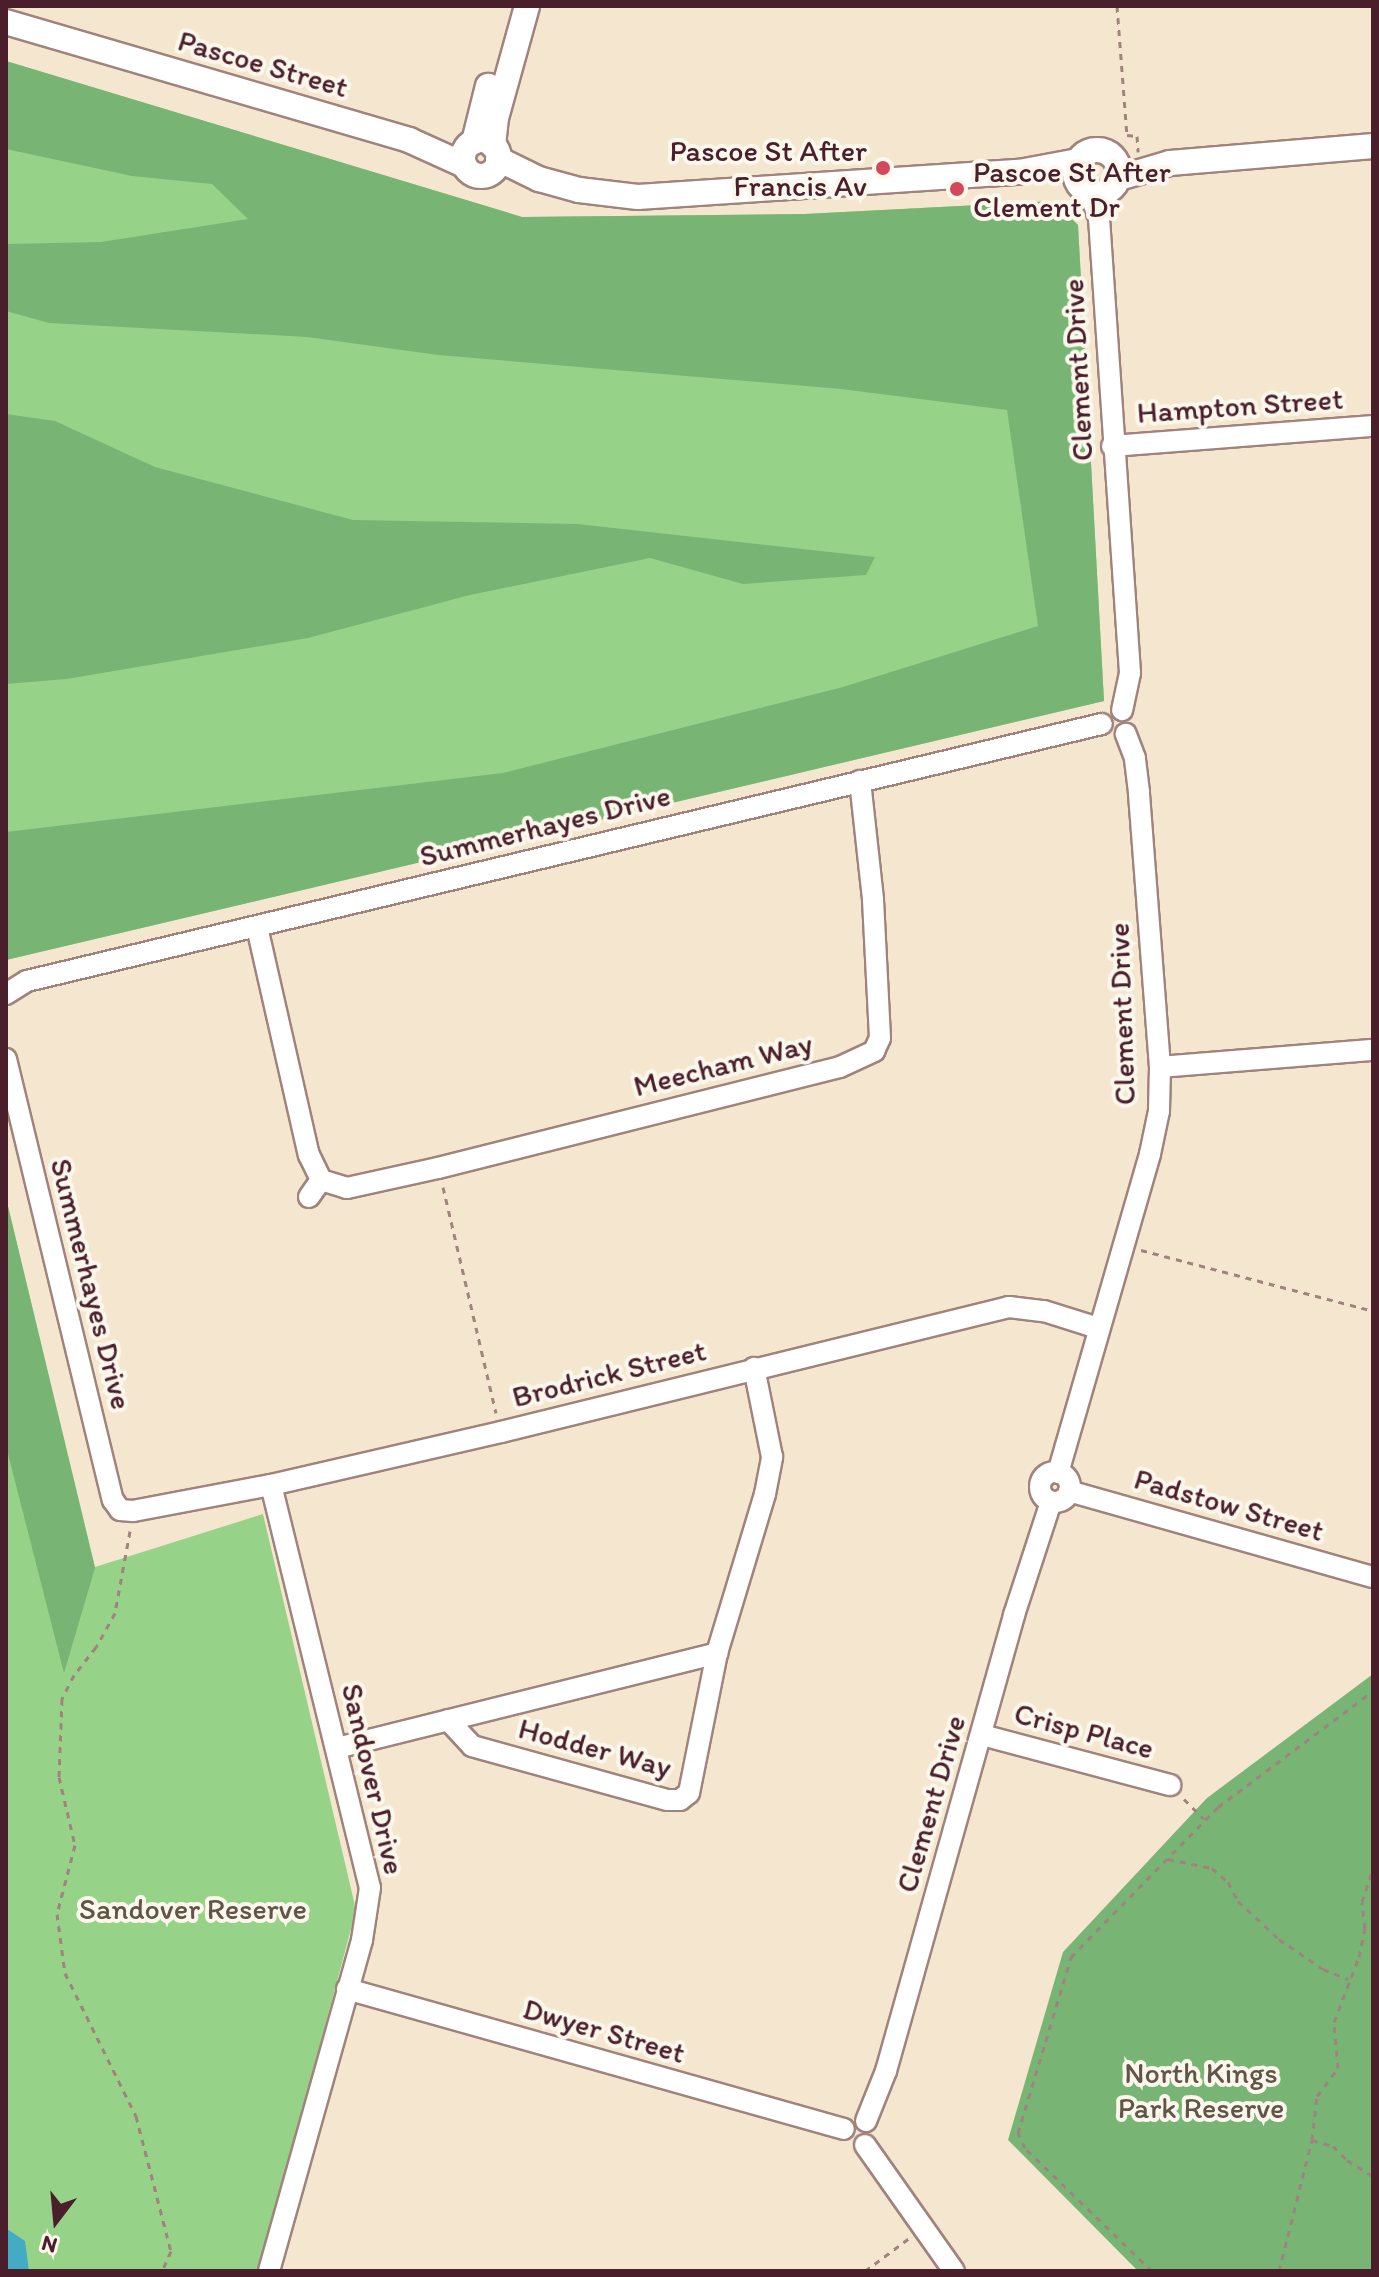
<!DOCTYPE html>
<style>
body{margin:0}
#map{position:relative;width:1379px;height:2277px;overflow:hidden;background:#f5e7cf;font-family:Itim,sans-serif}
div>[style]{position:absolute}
.green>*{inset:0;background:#96d388}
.forest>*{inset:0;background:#78b574}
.water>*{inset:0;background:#44abc4}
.path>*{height:3px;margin-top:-1.5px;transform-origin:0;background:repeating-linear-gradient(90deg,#a0837d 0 6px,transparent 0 12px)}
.roads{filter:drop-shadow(2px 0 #a0837d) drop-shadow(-2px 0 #a0837d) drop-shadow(0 2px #a0837d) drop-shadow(0 -2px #a0837d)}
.minor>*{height:20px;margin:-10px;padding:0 10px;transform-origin:10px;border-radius:10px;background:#fff}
.minor>.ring{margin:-10px;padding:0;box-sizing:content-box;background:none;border:20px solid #fff;border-radius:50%}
.tertiary>*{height:24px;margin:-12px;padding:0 12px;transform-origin:12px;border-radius:12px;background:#fff}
.tertiary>.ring{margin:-12px;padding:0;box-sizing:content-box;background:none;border:24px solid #fff;border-radius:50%}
.dots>*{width:22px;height:22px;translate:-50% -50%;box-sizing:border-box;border:4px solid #fbf7ec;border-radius:50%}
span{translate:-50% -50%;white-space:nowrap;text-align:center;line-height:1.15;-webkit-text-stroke:8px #fbf7ec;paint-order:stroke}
.street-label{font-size:30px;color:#4a1f2b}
.poi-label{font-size:30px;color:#4a1f2b}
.right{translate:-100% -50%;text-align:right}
.left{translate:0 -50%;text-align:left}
.park-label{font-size:30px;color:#615547}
.frame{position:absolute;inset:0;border:8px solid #4a1f2b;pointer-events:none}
.north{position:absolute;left:16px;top:2181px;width:80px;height:80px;-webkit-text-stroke:6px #fbf7ec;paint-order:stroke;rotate:196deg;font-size:22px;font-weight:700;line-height:32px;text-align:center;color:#4a1f2b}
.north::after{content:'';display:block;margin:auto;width:28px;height:36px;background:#4a1f2b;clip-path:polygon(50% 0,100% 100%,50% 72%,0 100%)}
</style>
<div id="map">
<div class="green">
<i style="clip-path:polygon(6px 61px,522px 217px,805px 214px,1054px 201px,1078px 225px,1104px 701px,6px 960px)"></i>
<i style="clip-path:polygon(6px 1198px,95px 1567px,263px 1514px,356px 1910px,260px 2271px,6px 2271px)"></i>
</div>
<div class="forest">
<i style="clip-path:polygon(6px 61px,522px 217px,805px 214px,1054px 201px,1078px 225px,1104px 701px,6px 960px,6px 832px,503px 773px,843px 687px,1038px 626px,1007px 410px,841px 389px,438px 355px,307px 337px,49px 323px,6px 311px,6px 244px,101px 242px,248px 219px,212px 184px,132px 176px,6px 149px)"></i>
<i style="clip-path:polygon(6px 414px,55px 421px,155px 467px,353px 520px,578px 524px,875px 557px,866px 575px,743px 584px,650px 558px,470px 595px,308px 638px,67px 679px,6px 684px)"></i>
<i style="clip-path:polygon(6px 1198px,95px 1568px,64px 1673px,6px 1446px)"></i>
<i style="clip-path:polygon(1373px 1674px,1373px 2271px,1138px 2271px,1008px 2140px,1063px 1952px,1207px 1798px)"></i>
</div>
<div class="water">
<i style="clip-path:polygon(7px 2229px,25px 2241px,29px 2271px,6px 2271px)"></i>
</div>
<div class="path">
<i style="left:1117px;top:6px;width:129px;rotate:85.6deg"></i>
<i style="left:1127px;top:135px;width:10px;rotate:6deg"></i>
<i style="left:1137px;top:136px;width:16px;rotate:86deg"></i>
<i style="left:443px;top:1187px;width:232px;rotate:76.8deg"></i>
<i style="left:1141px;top:1250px;width:240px;rotate:14.7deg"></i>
<i style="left:130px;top:1531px;width:83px;rotate:100.4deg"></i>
<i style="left:115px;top:1613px;width:39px;rotate:119deg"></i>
<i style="left:96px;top:1647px;width:36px;rotate:128deg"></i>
<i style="left:74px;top:1675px;width:27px;rotate:117deg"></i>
<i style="left:62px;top:1699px;width:78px;rotate:92.2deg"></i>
<i style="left:59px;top:1777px;width:70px;rotate:76.8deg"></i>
<i style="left:75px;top:1845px;width:71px;rotate:104.6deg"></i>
<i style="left:57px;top:1914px;width:60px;rotate:82.3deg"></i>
<i style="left:65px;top:1973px;width:160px;rotate:63.6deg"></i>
<i style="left:136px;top:2116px;width:139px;rotate:75.5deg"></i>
<i style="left:171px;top:2251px;width:22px;rotate:114deg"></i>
<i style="left:1184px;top:1799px;width:28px;rotate:45deg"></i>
<i style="left:1168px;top:1859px;width:45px;rotate:11.6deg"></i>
<i style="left:1212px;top:1868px;width:21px;rotate:41deg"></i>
<i style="left:1228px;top:1882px;width:21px;rotate:62deg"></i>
<i style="left:1238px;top:1901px;width:56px;rotate:42.8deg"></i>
<i style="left:1279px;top:1939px;width:53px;rotate:34.3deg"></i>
<i style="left:1323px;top:1969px;width:27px;rotate:22deg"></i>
<i style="left:1312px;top:2140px;width:22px;rotate:16deg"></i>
<i style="left:1333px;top:2146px;width:20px;rotate:45deg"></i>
<i style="left:1347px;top:2160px;width:31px;rotate:32deg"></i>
<i style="left:865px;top:2271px;width:54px;rotate:-36.7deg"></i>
<i style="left:1152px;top:2271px;width:177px;rotate:-135.9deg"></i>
<i style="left:1025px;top:2148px;width:17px;rotate:-115deg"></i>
<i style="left:1018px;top:2133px;width:184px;rotate:-73.2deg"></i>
<i style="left:1071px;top:1957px;width:210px;rotate:-45.6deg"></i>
<i style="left:1218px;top:1807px;width:194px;rotate:-36.8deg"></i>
<i style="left:1279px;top:2271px;width:135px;rotate:-75.9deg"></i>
<i style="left:1312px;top:2140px;width:44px;rotate:-83.5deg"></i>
<i style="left:1317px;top:2096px;width:35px;rotate:-53deg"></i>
<i style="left:1338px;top:2068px;width:46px;rotate:-95deg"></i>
<i style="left:1334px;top:2022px;width:70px;rotate:-69deg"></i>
<i style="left:1359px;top:1957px;width:30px;rotate:-78deg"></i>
<i style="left:1365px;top:1928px;width:26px;rotate:-97deg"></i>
<i style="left:1362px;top:1902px;width:36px;rotate:-72deg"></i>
</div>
<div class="roads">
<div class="minor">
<i style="left:1089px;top:192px;width:28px;rotate:69deg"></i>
<i style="left:1099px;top:218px;width:456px;rotate:86.1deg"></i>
<i style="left:1130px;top:673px;width:38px;rotate:102deg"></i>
<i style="left:1099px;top:218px;width:30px;rotate:-69deg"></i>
<i style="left:1112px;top:446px;width:262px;rotate:-4.4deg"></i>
<i style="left:257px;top:927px;width:234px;rotate:77.2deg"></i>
<i style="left:309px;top:1155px;width:28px;rotate:64deg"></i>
<i style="left:321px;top:1180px;width:27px;rotate:17deg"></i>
<i style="left:347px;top:1188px;width:93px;rotate:-12.4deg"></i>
<i style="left:438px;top:1168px;width:414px;rotate:-14.1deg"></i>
<i style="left:840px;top:1067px;width:38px;rotate:-25deg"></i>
<i style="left:874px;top:1051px;width:14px;rotate:-65deg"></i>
<i style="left:880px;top:1038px;width:139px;rotate:-92.9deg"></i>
<i style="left:873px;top:899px;width:119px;rotate:-96.3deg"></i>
<i style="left:6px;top:994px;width:25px;rotate:-32deg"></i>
<i style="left:27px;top:981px;width:1105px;rotate:-13.45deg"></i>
<i style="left:6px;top:1059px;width:454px;rotate:76.4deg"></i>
<i style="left:113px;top:1500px;width:12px;rotate:55deg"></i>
<i style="left:120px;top:1510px;width:13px;rotate:4deg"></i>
<i style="left:133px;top:1511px;width:140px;rotate:-10.7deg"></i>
<i style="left:271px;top:1485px;width:236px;rotate:-13deg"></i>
<i style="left:501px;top:1432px;width:523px;rotate:-13.82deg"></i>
<i style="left:1009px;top:1307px;width:35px;rotate:7deg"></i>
<i style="left:1044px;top:1311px;width:57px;rotate:17.5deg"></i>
<i style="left:1160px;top:1067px;width:214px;rotate:-4.6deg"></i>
<i style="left:309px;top:1197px;width:21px;rotate:-55deg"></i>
<i class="ring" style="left:1040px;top:1472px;width:10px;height:10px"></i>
<i style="left:1058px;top:1473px;width:332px;rotate:-73.9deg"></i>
<i style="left:1150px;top:1154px;width:44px;rotate:-78.2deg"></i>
<i style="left:1159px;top:1111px;width:44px;rotate:-88.7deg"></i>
<i style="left:1160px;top:1067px;width:276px;rotate:-94.4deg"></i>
<i style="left:1139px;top:792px;width:34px;rotate:-97deg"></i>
<i style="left:1135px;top:758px;width:26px;rotate:-111deg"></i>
<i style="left:1069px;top:1491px;width:316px;rotate:15.8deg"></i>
<i style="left:448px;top:1720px;width:35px;rotate:47deg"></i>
<i style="left:472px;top:1746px;width:202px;rotate:15.5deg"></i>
<i style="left:667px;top:1800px;width:13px"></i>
<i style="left:680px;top:1800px;width:11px;rotate:-38deg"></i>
<i style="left:689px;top:1793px;width:143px;rotate:-78.7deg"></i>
<i style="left:717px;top:1653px;width:166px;rotate:-73.2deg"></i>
<i style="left:765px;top:1494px;width:38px;rotate:-79deg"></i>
<i style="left:772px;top:1457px;width:91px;rotate:-101.4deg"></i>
<i style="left:982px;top:1735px;width:195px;rotate:14.9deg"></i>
<i style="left:337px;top:1748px;width:392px;rotate:-14deg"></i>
<i style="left:347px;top:1989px;width:516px;rotate:15.73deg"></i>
<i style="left:866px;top:2121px;width:54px;rotate:-68.2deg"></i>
<i style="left:886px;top:2071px;width:474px;rotate:-74.3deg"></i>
<i style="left:1014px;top:1615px;width:119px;rotate:-71.9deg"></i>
<i style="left:865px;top:2145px;width:154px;rotate:54.8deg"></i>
<i style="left:269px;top:2271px;width:344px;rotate:-74.3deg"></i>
<i style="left:362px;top:1940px;width:53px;rotate:-81.3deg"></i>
<i style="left:370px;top:1888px;width:415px;rotate:-103.8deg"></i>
</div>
<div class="tertiary">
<i style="left:6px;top:22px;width:420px;rotate:16.3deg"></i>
<i style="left:409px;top:140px;width:60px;rotate:24.4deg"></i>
<i class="ring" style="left:463px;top:140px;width:12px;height:12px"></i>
<i style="left:474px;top:142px;width:58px;rotate:-76deg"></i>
<i style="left:493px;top:146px;width:28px;rotate:-84deg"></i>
<i style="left:496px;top:118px;width:116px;rotate:-74.5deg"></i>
<i class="ring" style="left:1075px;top:150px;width:20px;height:20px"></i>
<i style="left:498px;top:159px;width:46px;rotate:26deg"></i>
<i style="left:539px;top:179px;width:41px;rotate:15.4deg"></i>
<i style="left:579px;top:190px;width:59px;rotate:6.8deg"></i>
<i style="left:638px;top:197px;width:382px;rotate:-3.8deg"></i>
<i style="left:1019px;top:172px;width:60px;rotate:-10.6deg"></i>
<i style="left:1119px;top:178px;width:53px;rotate:-16.4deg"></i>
<i style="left:1170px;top:163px;width:204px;rotate:-4.8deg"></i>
</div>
</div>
<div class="dots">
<i style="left:883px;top:168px;background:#d1495b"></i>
<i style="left:957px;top:189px;background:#d1495b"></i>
</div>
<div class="street-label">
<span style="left:263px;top:64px;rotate:16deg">Pascoe Street</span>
<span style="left:1078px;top:370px;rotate:-93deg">Clement Drive</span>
<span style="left:1240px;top:406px;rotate:-4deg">Hampton Street</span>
<span style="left:545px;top:826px;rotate:-14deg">Summerhayes Drive</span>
<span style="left:1122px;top:1014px;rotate:-92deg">Clement Drive</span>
<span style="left:723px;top:1065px;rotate:-14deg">Meecham Way</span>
<span style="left:91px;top:1284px;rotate:76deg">Summerhayes Drive</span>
<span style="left:609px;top:1374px;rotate:-14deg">Brodrick Street</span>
<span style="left:1229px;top:1505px;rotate:16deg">Padstow Street</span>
<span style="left:1084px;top:1731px;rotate:15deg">Crisp Place</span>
<span style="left:595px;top:1748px;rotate:15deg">Hodder Way</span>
<span style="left:373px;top:1779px;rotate:77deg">Sandover Drive</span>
<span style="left:931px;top:1804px;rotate:-74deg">Clement Drive</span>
<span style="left:604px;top:2031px;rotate:16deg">Dwyer Street</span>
</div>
<div class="poi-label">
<span class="right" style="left:867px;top:168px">Pascoe St After<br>Francis Av</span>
<span class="left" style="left:973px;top:189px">Pascoe St After<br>Clement Dr</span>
</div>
<div class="park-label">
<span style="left:193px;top:1909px">Sandover Reserve</span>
<span style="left:1201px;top:2090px">North Kings<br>Park Reserve</span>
</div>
<div class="frame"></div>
<div class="north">N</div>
</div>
